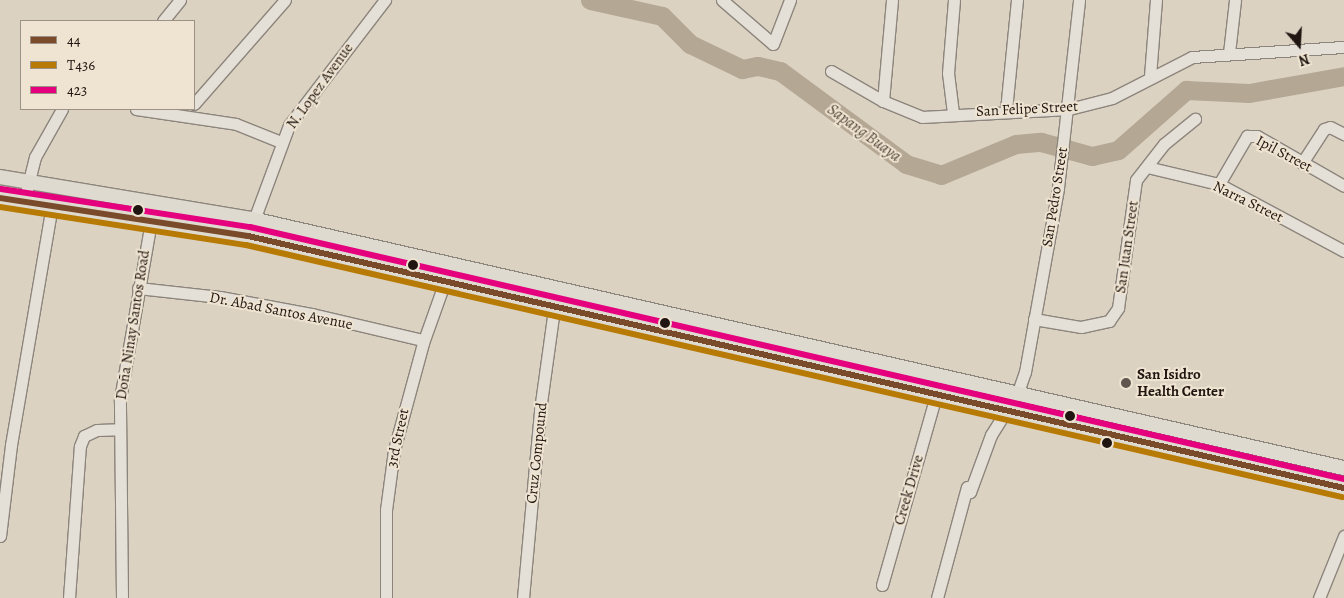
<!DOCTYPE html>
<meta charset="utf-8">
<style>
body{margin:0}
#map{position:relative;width:1344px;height:598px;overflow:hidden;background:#dcd2c2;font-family:Alegreya,serif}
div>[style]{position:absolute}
.river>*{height:19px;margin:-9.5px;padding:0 9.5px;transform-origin:9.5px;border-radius:9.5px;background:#b4a793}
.roads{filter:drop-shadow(1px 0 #8c857c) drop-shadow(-1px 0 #8c857c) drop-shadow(0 1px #8c857c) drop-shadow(0 -1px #8c857c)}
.minor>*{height:11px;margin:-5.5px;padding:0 5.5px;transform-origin:5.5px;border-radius:5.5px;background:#e4dfd7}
.major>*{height:14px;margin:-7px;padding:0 7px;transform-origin:7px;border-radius:7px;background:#dfdad0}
.bus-1>*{height:6px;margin:-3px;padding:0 3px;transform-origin:3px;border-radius:3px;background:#7a4b2a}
.bus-2>*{height:6px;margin:-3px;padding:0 3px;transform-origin:3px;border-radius:3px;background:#b67a05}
.bus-3>*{height:6px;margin:-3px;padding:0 3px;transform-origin:3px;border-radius:3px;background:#e5007d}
.dots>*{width:14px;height:14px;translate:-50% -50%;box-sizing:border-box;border:2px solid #efe4d1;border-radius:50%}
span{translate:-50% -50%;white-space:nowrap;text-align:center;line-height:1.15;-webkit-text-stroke:4px #efe4d1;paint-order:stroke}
.street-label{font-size:15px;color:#201510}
.poi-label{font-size:15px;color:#201510;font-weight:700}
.left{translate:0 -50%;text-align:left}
.water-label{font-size:16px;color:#54483c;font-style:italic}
.legend{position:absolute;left:20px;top:20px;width:175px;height:90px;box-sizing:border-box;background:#efe4d1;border:1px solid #9c9184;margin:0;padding:6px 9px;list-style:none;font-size:15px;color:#201510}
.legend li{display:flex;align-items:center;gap:10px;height:25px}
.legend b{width:25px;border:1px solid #9c9184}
.north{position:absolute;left:1274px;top:20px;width:50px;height:50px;-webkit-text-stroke:4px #efe4d1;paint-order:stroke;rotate:161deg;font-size:14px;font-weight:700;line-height:20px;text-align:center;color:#201510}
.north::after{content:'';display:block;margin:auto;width:18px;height:22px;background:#201510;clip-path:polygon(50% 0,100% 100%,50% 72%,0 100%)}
</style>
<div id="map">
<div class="river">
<i style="left:590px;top:0;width:74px;rotate:12.5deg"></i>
<i style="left:662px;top:16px;width:40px;rotate:45deg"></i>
<i style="left:690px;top:44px;width:58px;rotate:25.7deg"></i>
<i style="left:742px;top:69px;width:16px;rotate:-11deg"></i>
<i style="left:758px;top:66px;width:23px;rotate:13deg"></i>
<i style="left:780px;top:71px;width:157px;rotate:36.4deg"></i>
<i style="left:906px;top:164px;width:37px;rotate:17deg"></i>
<i style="left:941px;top:175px;width:81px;rotate:-22.5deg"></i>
<i style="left:1016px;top:144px;width:25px;rotate:-5deg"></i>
<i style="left:1041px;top:142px;width:53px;rotate:15.4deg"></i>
<i style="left:1092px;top:156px;width:27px;rotate:-13deg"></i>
<i style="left:1118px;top:150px;width:91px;rotate:-41.4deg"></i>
<i style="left:1186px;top:90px;width:63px;rotate:2.7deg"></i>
<i style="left:1249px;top:93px;width:97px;rotate:-10.1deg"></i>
</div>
<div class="roads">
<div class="minor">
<i style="left:722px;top:0;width:67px;rotate:40.8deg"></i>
<i style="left:773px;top:44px;width:47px;rotate:-68.9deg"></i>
<i style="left:163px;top:21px;width:27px;rotate:-51deg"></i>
<i style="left:1229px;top:53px;width:53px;rotate:-83.5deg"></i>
<i style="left:831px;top:71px;width:60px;rotate:30deg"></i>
<i style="left:883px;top:101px;width:42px;rotate:22.3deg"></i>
<i style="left:922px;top:117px;width:147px;rotate:-3.1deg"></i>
<i style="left:1069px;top:109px;width:44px;rotate:-14.3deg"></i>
<i style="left:1112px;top:98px;width:90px;rotate:-27.1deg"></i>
<i style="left:1192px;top:57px;width:152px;rotate:-3.8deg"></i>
<i style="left:1150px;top:76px;width:76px;rotate:-85.5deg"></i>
<i style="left:883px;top:101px;width:101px;rotate:-84.9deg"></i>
<i style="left:194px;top:104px;width:138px;rotate:-48.8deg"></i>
<i style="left:136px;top:109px;width:101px;rotate:8.5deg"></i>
<i style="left:236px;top:124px;width:48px;rotate:21.8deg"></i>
<i style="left:1006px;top:110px;width:111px;rotate:-84.3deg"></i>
<i style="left:953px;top:113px;width:40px;rotate:-97.1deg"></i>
<i style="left:948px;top:73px;width:73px;rotate:-85.3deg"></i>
<i style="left:1302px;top:163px;width:40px;rotate:-57.1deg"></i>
<i style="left:1324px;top:129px;width:6px;rotate:-18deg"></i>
<i style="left:1330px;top:127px;width:16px;rotate:27deg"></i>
<i style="left:1147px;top:167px;width:74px;rotate:13.3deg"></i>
<i style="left:1219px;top:184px;width:142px;rotate:28.2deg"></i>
<i style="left:1219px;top:184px;width:56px;rotate:-59.7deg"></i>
<i style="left:1247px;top:136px;width:10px"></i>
<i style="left:1257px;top:136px;width:100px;rotate:29.9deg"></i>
<i style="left:24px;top:201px;width:45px;rotate:-76deg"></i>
<i style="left:35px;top:157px;width:55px;rotate:-60.6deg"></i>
<i style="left:248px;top:236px;width:118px;rotate:-69.7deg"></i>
<i style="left:289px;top:125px;width:158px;rotate:-52.5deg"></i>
<i style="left:138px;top:288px;width:82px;rotate:6.3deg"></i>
<i style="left:220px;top:297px;width:94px;rotate:10.5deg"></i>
<i style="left:312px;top:314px;width:114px;rotate:13.2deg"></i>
<i style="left:1034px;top:319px;width:48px;rotate:9.7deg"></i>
<i style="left:1081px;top:327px;width:29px;rotate:-12deg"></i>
<i style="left:1109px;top:321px;width:16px;rotate:-55deg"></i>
<i style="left:1118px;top:308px;width:129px;rotate:-82deg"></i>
<i style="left:1136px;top:180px;width:46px;rotate:-52.1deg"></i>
<i style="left:1164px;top:144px;width:40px;rotate:-39deg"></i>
<i style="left:967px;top:493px;width:3px;rotate:-18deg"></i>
<i style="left:970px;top:492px;width:61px;rotate:-69.8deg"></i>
<i style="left:991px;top:435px;width:51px;rotate:-57.9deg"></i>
<i style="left:1018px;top:392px;width:21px;rotate:-71deg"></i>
<i style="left:1025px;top:372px;width:187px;rotate:-79.8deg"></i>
<i style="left:1058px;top:188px;width:189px;rotate:-83.6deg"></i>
<i style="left:0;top:536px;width:92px;rotate:-83.1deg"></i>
<i style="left:11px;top:445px;width:244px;rotate:-80.3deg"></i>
<i style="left:882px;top:585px;width:198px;rotate:-74.1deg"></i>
<i style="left:69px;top:598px;width:152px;rotate:-85.9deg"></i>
<i style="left:80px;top:446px;width:11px;rotate:-68deg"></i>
<i style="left:84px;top:436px;width:14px;rotate:-25deg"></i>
<i style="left:97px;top:430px;width:23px;rotate:-2deg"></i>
<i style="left:122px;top:598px;width:199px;rotate:-90.6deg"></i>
<i style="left:120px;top:399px;width:181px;rotate:-80.1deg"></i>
<i style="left:386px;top:598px;width:88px;rotate:-90deg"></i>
<i style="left:386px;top:510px;width:61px;rotate:-82.4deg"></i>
<i style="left:394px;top:450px;width:111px;rotate:-74.8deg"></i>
<i style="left:423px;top:343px;width:63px;rotate:-70.4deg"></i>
<i style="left:523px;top:598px;width:189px;rotate:-84.8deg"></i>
<i style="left:540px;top:410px;width:102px;rotate:-82.1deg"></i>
<i style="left:937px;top:598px;width:115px;rotate:-74.9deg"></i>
<i style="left:1319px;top:598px;width:67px;rotate:-68deg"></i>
</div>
<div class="major">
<i style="left:0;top:177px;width:255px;rotate:9.5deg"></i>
<i style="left:252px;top:219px;width:1120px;rotate:12.85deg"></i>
<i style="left:0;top:198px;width:251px;rotate:8.7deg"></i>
<i style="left:248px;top:236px;width:1125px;rotate:12.95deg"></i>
</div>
</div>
<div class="bus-1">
<i style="left:0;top:198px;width:251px;rotate:8.7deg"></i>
<i style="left:248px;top:236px;width:1125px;rotate:12.95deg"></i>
</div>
<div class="bus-2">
<i style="left:0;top:207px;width:249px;rotate:8.8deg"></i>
<i style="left:246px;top:245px;width:1125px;rotate:12.95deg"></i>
</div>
<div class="bus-3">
<i style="left:1px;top:189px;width:252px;rotate:8.7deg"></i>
<i style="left:250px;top:227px;width:1123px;rotate:12.97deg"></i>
</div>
<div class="dots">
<i style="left:138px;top:210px;background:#201510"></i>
<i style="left:413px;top:265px;background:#201510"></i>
<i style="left:665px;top:323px;background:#201510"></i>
<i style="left:1126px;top:383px;background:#62574e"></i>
<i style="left:1070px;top:416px;background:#201510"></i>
<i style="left:1107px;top:443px;background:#201510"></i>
</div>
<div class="street-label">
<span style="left:320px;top:86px;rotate:-54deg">N. Lopez Avenue</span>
<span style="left:1027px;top:109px;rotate:-3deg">San Felipe Street</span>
<span style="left:1284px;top:154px;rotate:28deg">Ipil Street</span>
<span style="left:1055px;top:197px;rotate:-81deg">San Pedro Street</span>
<span style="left:1248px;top:202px;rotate:26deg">Narra Street</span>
<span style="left:1127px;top:247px;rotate:-82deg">San Juan Street</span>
<span style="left:281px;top:311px;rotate:11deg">Dr. Abad Santos Avenue</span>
<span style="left:133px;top:325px;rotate:-81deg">Doña Ninay Santos Road</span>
<span style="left:398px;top:438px;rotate:-78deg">3rd Street</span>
<span style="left:537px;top:453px;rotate:-84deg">Cruz Compound</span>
<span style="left:909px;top:490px;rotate:-74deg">Creek Drive</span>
</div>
<div class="poi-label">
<span class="left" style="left:1137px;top:383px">San Isidro<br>Health Center</span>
</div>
<div class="water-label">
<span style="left:864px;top:133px;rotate:36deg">Sapang Buaya</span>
</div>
<ul class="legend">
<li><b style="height:6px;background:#7a4b2a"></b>44</li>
<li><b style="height:6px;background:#b67a05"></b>T436</li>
<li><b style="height:6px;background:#e5007d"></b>423</li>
</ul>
<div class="north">N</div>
</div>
